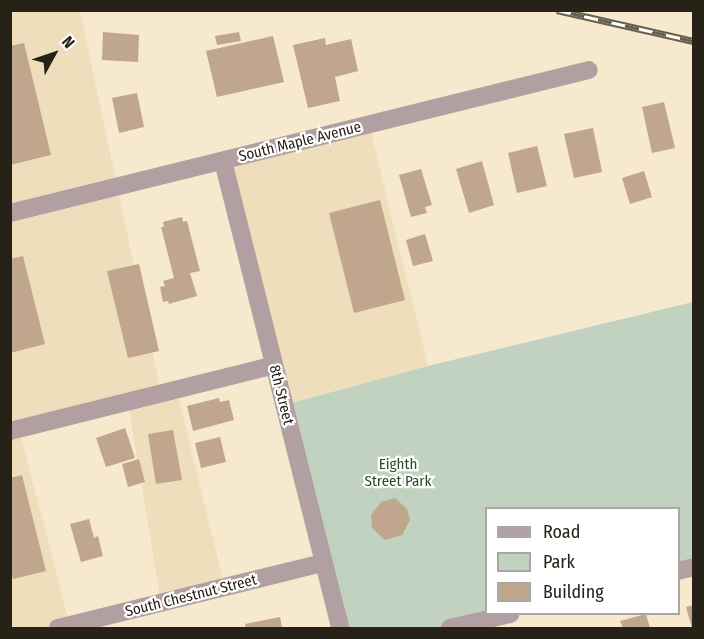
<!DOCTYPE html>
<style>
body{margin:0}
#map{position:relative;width:704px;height:639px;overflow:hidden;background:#f6e9ce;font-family:"Fira Sans Condensed",sans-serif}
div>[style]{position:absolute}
.built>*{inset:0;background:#eedebb}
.green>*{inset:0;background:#c1d2c0}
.building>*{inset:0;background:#c0a68c}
.minor>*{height:18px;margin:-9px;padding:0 9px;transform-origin:9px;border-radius:9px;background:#b19fa1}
.rail>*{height:7px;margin-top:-3.5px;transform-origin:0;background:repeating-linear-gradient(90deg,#fff 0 14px,#676051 0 28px);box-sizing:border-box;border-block:2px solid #676051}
span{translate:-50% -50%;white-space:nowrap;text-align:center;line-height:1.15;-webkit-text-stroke:4.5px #fff;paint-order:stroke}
.street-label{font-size:15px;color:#272218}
.park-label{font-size:15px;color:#264c26}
.frame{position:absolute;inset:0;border:12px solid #272218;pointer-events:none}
.legend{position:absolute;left:485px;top:507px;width:195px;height:108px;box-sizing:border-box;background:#fff;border:2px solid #a9a7a3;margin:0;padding:8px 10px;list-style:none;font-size:18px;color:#272218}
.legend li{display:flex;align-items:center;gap:12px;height:30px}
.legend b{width:30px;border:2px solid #a9a7a3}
.north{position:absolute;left:24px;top:24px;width:60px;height:60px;-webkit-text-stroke:4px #fff;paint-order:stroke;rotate:50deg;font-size:16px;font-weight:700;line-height:24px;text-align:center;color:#272218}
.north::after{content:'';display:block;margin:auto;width:21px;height:27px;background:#272218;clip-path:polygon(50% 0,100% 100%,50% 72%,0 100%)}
</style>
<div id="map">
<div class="built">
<i style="clip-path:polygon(10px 11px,80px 11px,161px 393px,176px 389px,225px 587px,161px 603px,128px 402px,19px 429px,70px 626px,58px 628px,12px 628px,11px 623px)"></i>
<i style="clip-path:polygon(369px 125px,428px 366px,284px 405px,223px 161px)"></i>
</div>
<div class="green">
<i style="clip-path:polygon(693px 302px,693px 567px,679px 571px,678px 508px,486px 508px,486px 614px,450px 628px,340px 628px,284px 405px,428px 366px)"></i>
</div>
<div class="building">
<i style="clip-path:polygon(103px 32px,139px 35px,138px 62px,102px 60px)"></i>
<i style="clip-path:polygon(239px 32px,241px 41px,217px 45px,215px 36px)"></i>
<i style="clip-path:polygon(273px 36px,284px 82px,217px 97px,206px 51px)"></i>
<i style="clip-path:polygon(325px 38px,326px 45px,351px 39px,358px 71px,335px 77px,340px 101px,308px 108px,293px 45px)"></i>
<i style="clip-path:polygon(24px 43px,51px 155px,10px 165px,10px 46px)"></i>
<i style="clip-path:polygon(137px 93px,144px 127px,119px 133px,112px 98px)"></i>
<i style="clip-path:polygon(664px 102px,675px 148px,652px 153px,642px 107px)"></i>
<i style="clip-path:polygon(593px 128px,602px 172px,574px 178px,564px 134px)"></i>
<i style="clip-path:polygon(537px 146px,547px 186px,517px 193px,508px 153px)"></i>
<i style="clip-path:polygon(482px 161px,494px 205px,469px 213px,456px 169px)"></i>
<i style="clip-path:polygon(421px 169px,432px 205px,425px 207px,427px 213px,411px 217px,399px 175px)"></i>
<i style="clip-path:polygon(644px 171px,652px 197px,630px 204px,622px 178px)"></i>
<i style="clip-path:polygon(380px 200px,405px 300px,354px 313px,329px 213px)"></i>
<i style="clip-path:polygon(182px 217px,183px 222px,187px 221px,200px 271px,190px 273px,197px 296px,169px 304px,168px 301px,163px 302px,160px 287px,165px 286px,163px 281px,174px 278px,161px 227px,164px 227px,163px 222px)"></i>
<i style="clip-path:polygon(425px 234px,433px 261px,413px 266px,406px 240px)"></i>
<i style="clip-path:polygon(23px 256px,45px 344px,10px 353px,10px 259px)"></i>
<i style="clip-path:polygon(139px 264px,159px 351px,128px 358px,107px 271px)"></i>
<i style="clip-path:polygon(219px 398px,220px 402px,229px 400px,234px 420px,193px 431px,187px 406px)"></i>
<i style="clip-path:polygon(125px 428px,135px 458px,106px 467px,96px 438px)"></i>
<i style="clip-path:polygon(173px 430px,182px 480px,156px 484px,148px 434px)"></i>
<i style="clip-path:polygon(220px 437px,226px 462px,201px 468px,195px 443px)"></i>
<i style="clip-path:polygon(139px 459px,145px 482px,128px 487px,122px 464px)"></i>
<i style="clip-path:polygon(22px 475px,46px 571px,13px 579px,10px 568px,10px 478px)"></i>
<i style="clip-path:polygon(395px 498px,407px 509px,410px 520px,402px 535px,385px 540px,372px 528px,371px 515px,381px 502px)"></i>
<i style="clip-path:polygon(89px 519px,94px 538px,98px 536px,103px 556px,81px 562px,70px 524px)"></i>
<i style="clip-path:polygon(694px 605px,694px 628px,692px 628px,686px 607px)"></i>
<i style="clip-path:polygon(646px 614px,650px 628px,623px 628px,620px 621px)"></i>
<i style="clip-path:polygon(280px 617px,282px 628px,246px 628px,245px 624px)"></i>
</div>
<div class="minor">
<i style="left:223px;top:161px;width:481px;rotate:75.9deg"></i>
<i style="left:10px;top:213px;width:596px;rotate:-13.87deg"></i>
<i style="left:10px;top:431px;width:272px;rotate:-14deg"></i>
<i style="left:678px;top:571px;width:16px;rotate:-14deg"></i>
<i style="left:58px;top:628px;width:273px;rotate:-13.8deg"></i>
<i style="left:450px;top:628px;width:62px;rotate:-13.1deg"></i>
</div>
<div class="rail">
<i style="left:557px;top:10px;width:140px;rotate:12.8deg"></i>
</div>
<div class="street-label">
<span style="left:300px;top:142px;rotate:-14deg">South Maple Avenue</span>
<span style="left:281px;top:395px;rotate:76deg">8th Street</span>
<span style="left:191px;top:596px;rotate:-14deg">South Chestnut Street</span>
</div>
<div class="park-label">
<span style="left:398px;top:473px">Eighth<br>Street Park</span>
</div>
<div class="frame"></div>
<ul class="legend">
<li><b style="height:8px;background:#b19fa1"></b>Road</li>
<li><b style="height:16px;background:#c1d2c0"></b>Park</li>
<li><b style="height:16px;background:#c0a68c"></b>Building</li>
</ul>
<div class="north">N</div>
</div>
